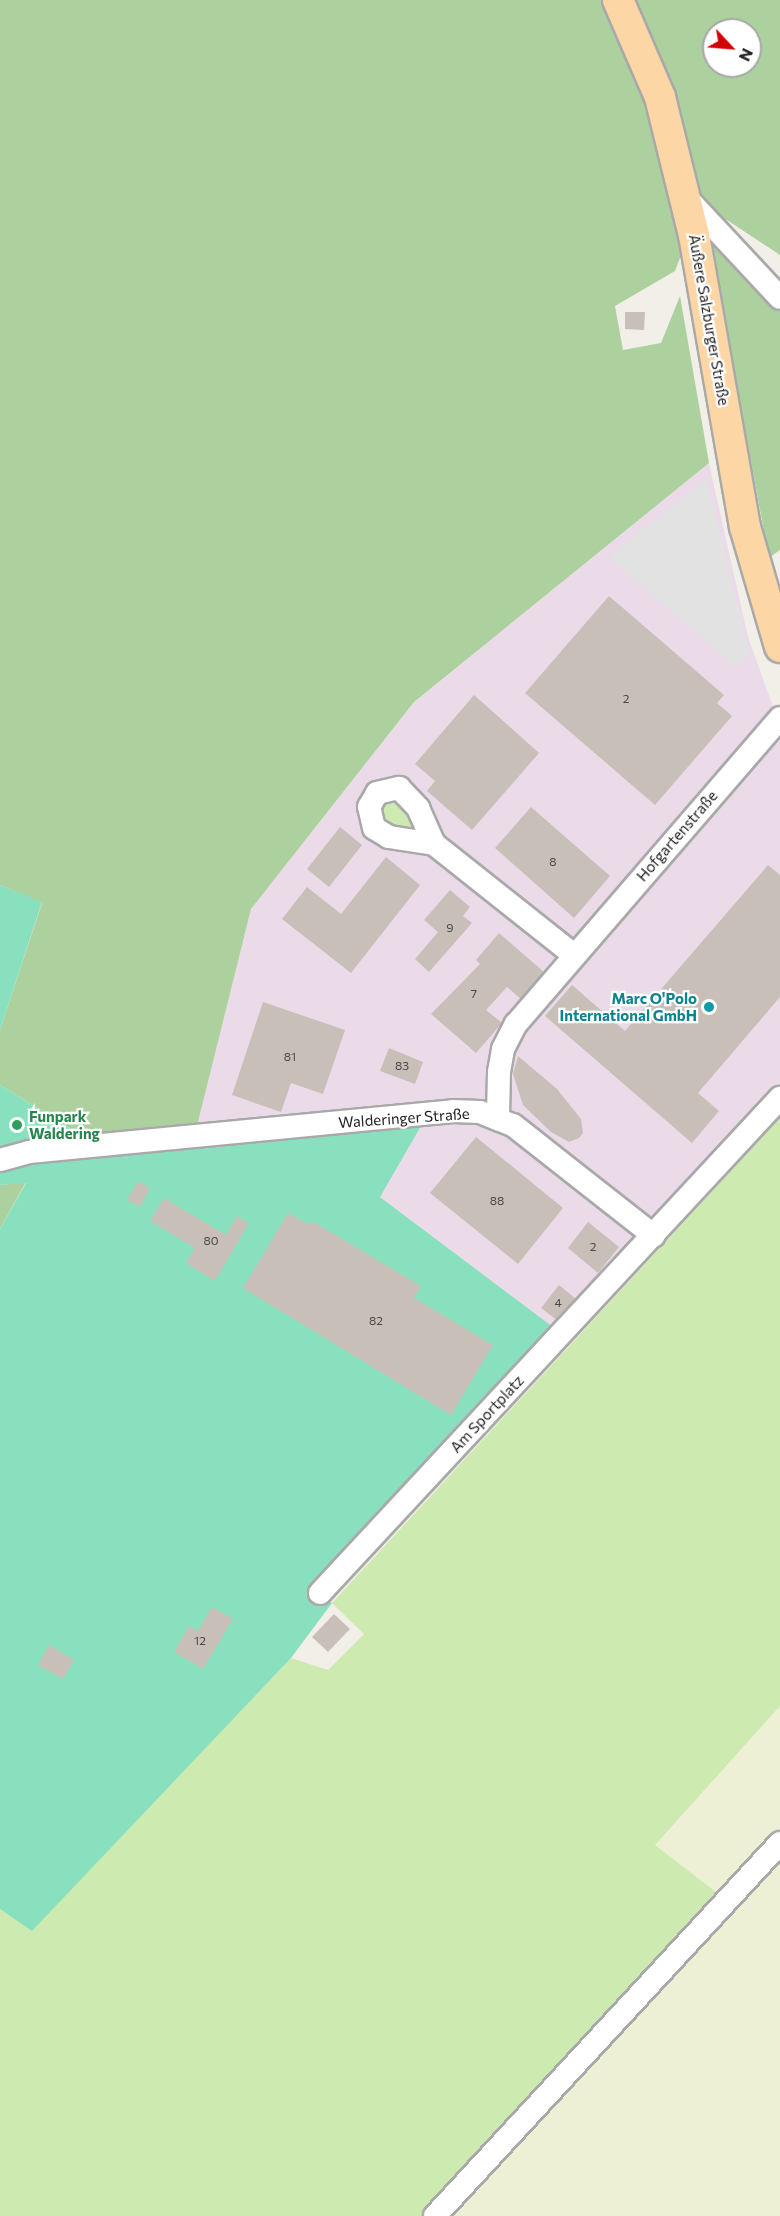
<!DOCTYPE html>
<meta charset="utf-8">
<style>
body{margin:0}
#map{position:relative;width:780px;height:2216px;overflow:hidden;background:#f2efe9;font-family:Commissioner,sans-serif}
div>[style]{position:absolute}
.industrial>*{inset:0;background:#ebdbe8}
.farmland>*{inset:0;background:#eef0d5}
.grass>*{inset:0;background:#cdebb0}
.forest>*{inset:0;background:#add19e}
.pitch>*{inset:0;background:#88e0be}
.parking>*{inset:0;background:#e2e2e2}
.building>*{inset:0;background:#c7bfb8}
.roads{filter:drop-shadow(2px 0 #a9a9a9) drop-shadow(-2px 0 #a9a9a9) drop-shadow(0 2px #a9a9a9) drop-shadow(0 -2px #a9a9a9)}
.minor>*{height:22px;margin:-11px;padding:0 11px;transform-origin:11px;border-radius:11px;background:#fff}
.major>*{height:30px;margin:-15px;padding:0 15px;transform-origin:15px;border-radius:15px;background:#fcd6a4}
.dots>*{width:16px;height:16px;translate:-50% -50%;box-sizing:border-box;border:3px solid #fff;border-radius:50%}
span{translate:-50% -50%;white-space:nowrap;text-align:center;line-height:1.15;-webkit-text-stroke:4.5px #fff;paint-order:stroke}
.number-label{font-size:12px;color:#4b4948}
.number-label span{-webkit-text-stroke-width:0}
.street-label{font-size:15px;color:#222}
.culture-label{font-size:15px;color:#0d838f;font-weight:700}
.right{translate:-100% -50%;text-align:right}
.leisure-label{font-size:15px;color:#27864d;font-weight:700}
.left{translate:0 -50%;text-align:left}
.north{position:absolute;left:702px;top:18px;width:60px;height:60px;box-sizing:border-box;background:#fff;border:2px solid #a7a7a7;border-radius:50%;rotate:116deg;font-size:16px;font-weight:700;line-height:24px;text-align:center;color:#222}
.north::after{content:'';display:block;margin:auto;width:21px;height:27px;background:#d40000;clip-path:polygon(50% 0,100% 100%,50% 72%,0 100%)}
</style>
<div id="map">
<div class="industrial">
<i style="clip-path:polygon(709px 463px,748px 637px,780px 726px,780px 1084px,557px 1330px,379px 1196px,420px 1126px,197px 1126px,251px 909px,414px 702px)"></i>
</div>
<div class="farmland">
<i style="clip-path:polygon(780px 1706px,780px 2216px,450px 2216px,738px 1909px,655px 1845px)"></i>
</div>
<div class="grass">
<i style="clip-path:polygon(397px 800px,408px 811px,413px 824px,410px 831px,384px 823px,381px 806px,384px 801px)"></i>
<i style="clip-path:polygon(780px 1118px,780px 1706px,655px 1845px,738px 1909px,450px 2216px,0 2216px,0 1909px,32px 1930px,291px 1658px,328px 1670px,364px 1634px,332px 1603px)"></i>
</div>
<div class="forest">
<i style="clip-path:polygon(evenodd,0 0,780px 0,780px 255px,727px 220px,694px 221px,675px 271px,615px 306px,623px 350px,661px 343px,680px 296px,709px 463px,414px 702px,251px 909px,197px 1126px,81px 1135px,0 1085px,0 1030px,42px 903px,0 885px,0 0,714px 30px,750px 30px,750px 66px,714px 66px,714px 30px)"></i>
<i style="clip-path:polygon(709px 238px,780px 310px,780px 550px,769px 558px)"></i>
<i style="clip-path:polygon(26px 1182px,0 1229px,0 1185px)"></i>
</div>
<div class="pitch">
<i style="clip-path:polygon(0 885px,42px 902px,0 1030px)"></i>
<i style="clip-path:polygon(0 1085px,81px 1135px,197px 1126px,421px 1126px,380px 1197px,557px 1330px,316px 1591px,332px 1603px,291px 1658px,32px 1931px,0 1909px,0 1229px,26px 1183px,0 1185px)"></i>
</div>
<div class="parking">
<i style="clip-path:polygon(706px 479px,750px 656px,734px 666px,609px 557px)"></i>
</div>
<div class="building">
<i style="clip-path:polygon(625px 312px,645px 312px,644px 330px,625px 329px)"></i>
<i style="clip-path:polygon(609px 596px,724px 695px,717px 703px,732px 716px,655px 805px,525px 693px)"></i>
<i style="clip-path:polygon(474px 695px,539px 753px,472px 830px,427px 791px,435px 781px,415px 764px)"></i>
<i style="clip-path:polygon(531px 807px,610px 876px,574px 918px,495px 848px)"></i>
<i style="clip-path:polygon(340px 827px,362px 845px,329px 887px,307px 869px)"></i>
<i style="clip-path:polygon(386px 857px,420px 885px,351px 973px,282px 919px,307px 887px,341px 914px)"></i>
<i style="clip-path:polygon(768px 865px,780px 875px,780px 997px,698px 1093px,719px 1111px,692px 1143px,545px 1016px,572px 985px,625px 1031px)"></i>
<i style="clip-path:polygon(450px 890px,470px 907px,463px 916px,472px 923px,429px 972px,415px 959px,438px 932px,424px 920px)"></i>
<i style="clip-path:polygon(499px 933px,545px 973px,522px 1000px,507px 987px,486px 1010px,502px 1023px,476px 1053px,431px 1014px,480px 964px,476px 960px)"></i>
<i style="clip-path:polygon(263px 1002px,345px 1030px,323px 1094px,291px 1083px,281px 1112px,232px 1095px)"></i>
<i style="clip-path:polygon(389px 1048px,423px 1062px,415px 1084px,380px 1071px)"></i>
<i style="clip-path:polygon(518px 1056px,557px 1089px,581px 1119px,583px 1133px,579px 1138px,569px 1142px,551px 1132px,523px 1105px,513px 1074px)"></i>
<i style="clip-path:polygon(476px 1137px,563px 1208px,518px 1264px,430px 1193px)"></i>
<i style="clip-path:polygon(138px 1181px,150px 1188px,140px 1207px,127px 1200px)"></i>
<i style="clip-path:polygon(164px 1198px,226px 1235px,237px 1216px,249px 1223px,215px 1281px,186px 1263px,195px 1248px,150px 1221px)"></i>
<i style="clip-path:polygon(288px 1213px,309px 1225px,312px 1221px,421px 1286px,414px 1298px,493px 1345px,451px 1415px,243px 1288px)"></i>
<i style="clip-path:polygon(588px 1222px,619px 1247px,598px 1273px,568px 1248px)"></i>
<i style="clip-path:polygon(559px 1285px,576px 1299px,558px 1321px,541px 1308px)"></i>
<i style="clip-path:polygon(212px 1607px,233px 1619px,203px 1669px,174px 1652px,189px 1626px,198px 1631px)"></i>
<i style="clip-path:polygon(334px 1614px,350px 1629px,328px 1652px,312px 1637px)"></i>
<i style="clip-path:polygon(49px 1645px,74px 1660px,63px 1679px,38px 1665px)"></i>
</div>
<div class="roads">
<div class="minor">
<i style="left:685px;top:196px;width:139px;rotate:47deg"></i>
<i style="left:434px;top:844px;width:46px;rotate:-171.2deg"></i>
<i style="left:389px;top:837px;width:17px;rotate:-149deg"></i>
<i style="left:374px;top:828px;width:22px;rotate:-103deg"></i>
<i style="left:369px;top:807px;width:16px;rotate:-60deg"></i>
<i style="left:377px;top:793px;width:23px;rotate:-13deg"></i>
<i style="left:399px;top:788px;width:28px;rotate:46deg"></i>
<i style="left:418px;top:808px;width:39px;rotate:66deg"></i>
<i style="left:434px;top:844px;width:179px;rotate:38.4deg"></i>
<i style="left:498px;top:1116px;width:44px;rotate:-88.7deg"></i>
<i style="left:499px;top:1072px;width:23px;rotate:-80deg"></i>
<i style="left:503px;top:1049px;width:28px;rotate:-63deg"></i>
<i style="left:516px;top:1024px;width:404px;rotate:-49.2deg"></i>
<i style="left:0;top:1160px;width:30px;rotate:-15deg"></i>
<i style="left:29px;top:1152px;width:426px;rotate:-5.5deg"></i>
<i style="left:453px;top:1111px;width:27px;rotate:2deg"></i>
<i style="left:480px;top:1112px;width:35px;rotate:22deg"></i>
<i style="left:513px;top:1125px;width:179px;rotate:38.2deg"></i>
<i style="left:320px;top:1593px;width:676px;rotate:-47.1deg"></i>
<i style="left:435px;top:2216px;width:508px;rotate:-47.23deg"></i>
</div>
<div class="major">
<i style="left:618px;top:0;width:106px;rotate:66.6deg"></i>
<i style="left:660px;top:97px;width:142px;rotate:76.2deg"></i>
<i style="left:694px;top:235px;width:296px;rotate:80.1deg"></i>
<i style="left:745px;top:527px;width:125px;rotate:73.7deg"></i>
</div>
</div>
<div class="dots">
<i style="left:709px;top:1007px;background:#0f9aa8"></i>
<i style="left:17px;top:1125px;background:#2e9e5b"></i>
</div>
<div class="number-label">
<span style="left:626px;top:699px">2</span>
<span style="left:553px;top:862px">8</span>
<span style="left:450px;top:928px">9</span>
<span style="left:474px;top:994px">7</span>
<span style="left:290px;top:1057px">81</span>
<span style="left:402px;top:1066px">83</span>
<span style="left:497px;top:1201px">88</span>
<span style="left:211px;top:1241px">80</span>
<span style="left:593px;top:1247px">2</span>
<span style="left:558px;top:1303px">4</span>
<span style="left:376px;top:1321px">82</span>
<span style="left:200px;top:1641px">12</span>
</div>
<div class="street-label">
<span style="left:709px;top:320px;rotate:80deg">Äußere Salzburger Straße</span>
<span style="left:677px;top:836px;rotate:-49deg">Hofgartenstraße</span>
<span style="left:404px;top:1118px;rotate:-4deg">Walderinger Straße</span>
<span style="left:487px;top:1414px;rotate:-47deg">Am Sportplatz</span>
</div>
<div class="culture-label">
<span class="right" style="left:697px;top:1007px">Marc O'Polo<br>International GmbH</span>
</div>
<div class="leisure-label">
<span class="left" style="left:29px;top:1125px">Funpark<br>Waldering</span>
</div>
<div class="north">N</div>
</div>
